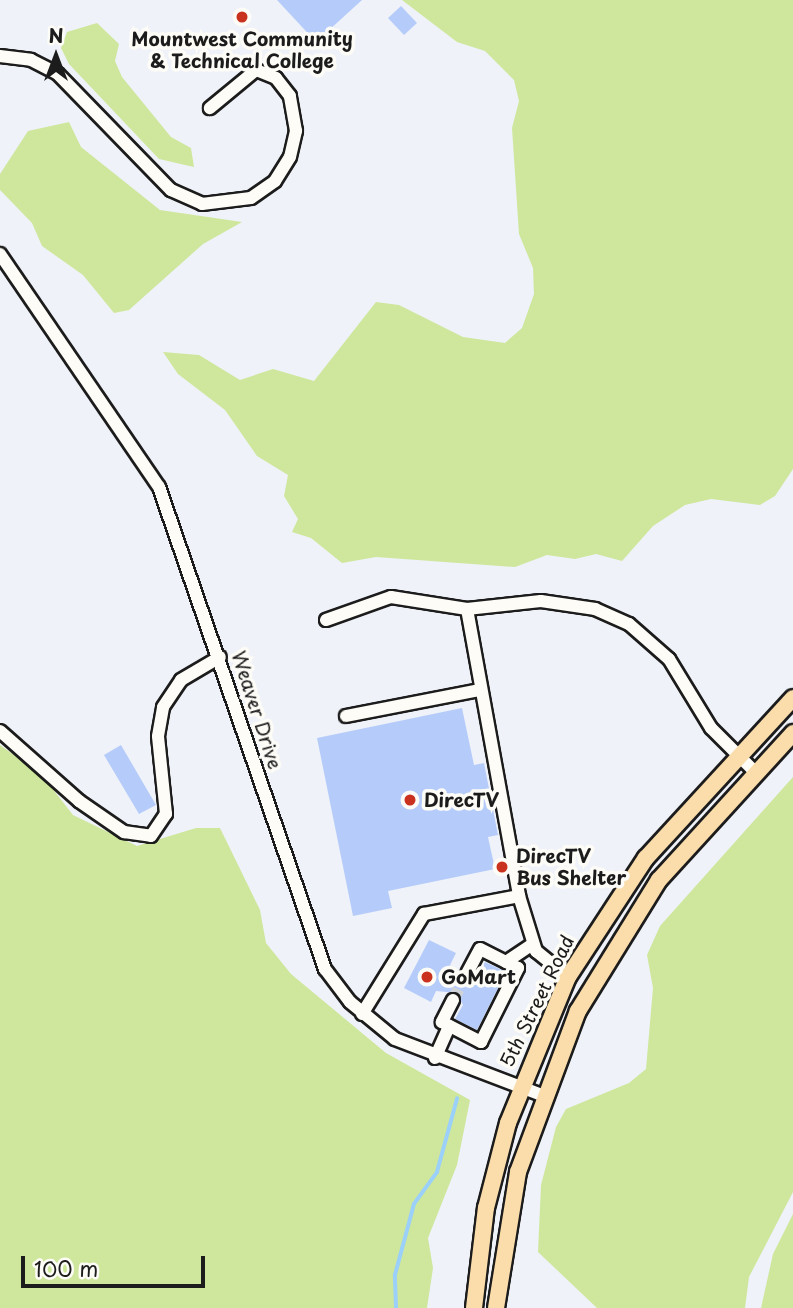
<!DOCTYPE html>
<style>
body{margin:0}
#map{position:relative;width:793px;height:1308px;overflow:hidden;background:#eff2f8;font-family:"Playpen Sans",sans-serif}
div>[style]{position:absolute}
.green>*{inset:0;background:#cfe79d}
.stream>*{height:3.5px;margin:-1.75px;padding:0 1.75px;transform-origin:1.75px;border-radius:1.75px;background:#9ad0f9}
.building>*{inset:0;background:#b5ccfa}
.minor-tunnel>*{height:12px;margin-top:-6px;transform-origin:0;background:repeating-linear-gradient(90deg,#cfd2d7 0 12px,transparent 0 18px)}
.roads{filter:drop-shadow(2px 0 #1c1c1c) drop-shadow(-2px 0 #1c1c1c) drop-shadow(0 2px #1c1c1c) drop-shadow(0 -2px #1c1c1c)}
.minor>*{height:12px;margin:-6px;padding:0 6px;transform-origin:6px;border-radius:6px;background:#fdfcf7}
.major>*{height:16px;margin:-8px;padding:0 8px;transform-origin:8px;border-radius:8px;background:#fbddab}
.dots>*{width:19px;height:19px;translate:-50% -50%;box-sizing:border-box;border:4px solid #fdfcf7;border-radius:50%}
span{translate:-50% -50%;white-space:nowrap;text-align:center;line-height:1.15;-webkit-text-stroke:7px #fdfcf7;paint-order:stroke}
.poi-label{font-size:19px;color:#1c1c1c;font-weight:700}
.left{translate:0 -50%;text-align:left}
.street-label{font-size:19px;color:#1c1c1c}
.north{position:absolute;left:21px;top:21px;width:70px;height:70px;-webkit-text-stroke:5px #fdfcf7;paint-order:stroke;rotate:0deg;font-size:19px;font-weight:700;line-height:28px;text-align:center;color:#1c1c1c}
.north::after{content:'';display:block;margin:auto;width:24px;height:32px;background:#1c1c1c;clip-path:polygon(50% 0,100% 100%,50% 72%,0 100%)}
.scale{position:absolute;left:21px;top:1256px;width:184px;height:32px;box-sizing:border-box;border:4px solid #1c1c1c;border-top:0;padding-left:9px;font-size:21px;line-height:24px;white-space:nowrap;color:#1c1c1c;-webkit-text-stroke:5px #fdfcf7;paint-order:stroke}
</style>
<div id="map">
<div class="green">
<i style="clip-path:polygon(402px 0,793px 0,793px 469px,775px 496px,760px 505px,711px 499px,685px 505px,653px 526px,622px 561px,596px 554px,575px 559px,547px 555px,515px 567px,376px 557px,342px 563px,311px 538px,292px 532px,298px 519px,284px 496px,288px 475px,257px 456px,225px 410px,178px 374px,163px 352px,199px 355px,240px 380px,273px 369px,314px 381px,376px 302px,399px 305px,463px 337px,505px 343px,522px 328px,534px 294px,533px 268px,519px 234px,512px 128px,519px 101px,514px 80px,485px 51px,457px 42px)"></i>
<i style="clip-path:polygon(97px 23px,119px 44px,115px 61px,122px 77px,171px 137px,191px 148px,194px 167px,159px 159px,69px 64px,61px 48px,67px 32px)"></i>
<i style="clip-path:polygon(69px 122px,81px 147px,160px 210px,242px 222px,203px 244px,129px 310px,114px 313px,83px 275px,42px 246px,32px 223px,0 190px,0 174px,28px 131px)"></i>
<i style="clip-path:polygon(0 745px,41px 774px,73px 815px,137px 846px,196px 828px,220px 828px,260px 910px,266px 943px,291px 974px,386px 1053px,470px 1100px,457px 1165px,428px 1238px,433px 1268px,427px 1308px,0 1308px)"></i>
<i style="clip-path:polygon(793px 777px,793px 1192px,749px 1277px,745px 1308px,597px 1308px,538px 1252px,541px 1185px,556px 1127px,566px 1109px,629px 1083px,646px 1069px,653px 988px,647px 955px,660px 926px)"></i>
<i style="clip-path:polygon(793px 1214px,793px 1308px,761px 1308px,773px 1254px)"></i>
</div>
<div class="stream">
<i style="left:396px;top:1308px;width:33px;rotate:-92deg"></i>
<i style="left:395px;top:1275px;width:73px;rotate:-75deg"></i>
<i style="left:414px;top:1204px;width:39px;rotate:-54deg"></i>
<i style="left:437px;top:1172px;width:76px;rotate:-74.7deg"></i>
</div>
<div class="building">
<i style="clip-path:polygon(277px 0,362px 0,316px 42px)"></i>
<i style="clip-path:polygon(401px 6px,417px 23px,404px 35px,388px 18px)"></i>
<i style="clip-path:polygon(462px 708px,474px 765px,484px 763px,498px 835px,488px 837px,495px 869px,388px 891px,392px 908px,353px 916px,317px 738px)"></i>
<i style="clip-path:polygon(121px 745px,156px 805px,139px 814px,104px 755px)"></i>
<i style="clip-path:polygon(429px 940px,456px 953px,450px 965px,463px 981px,476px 978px,485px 962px,506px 972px,477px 1030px,455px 1019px,463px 1005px,457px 993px,436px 991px,431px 1002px,404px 988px)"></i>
</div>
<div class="minor-tunnel">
<i style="left:453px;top:1000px;width:30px;rotate:-63deg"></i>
</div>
<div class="roads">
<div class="minor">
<i style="left:0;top:56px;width:31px;rotate:7deg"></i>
<i style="left:31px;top:60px;width:30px;rotate:27deg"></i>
<i style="left:58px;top:74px;width:162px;rotate:45.8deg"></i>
<i style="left:171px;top:190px;width:34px;rotate:24deg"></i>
<i style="left:202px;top:204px;width:49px;rotate:-7deg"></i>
<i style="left:251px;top:198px;width:29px;rotate:-35deg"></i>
<i style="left:275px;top:181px;width:28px;rotate:-58deg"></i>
<i style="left:290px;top:157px;width:27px;rotate:-77deg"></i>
<i style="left:296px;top:131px;width:36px;rotate:-100deg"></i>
<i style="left:290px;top:96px;width:23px;rotate:-128deg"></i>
<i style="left:276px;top:78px;width:22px;rotate:-158deg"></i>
<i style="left:256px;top:70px;width:60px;rotate:140.4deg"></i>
<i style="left:0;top:254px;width:282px;rotate:55.7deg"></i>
<i style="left:159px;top:487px;width:510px;rotate:71deg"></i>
<i style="left:325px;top:969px;width:41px;rotate:52.9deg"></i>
<i style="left:350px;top:1002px;width:58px;rotate:39.4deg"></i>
<i style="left:395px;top:1039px;width:157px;rotate:20.9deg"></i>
<i style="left:467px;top:609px;width:292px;rotate:79.7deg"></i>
<i style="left:519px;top:896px;width:58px;rotate:72.8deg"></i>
<i style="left:536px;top:951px;width:41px;rotate:39.1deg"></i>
<i style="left:326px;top:620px;width:69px;rotate:-19.5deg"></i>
<i style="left:391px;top:597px;width:77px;rotate:9deg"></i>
<i style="left:467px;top:609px;width:74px;rotate:-6.2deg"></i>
<i style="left:541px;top:601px;width:55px;rotate:8.4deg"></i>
<i style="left:595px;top:609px;width:37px;rotate:24deg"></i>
<i style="left:629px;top:624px;width:53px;rotate:41.2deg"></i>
<i style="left:669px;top:659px;width:81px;rotate:58.7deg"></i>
<i style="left:711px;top:728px;width:62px;rotate:45deg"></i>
<i style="left:346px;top:716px;width:136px;rotate:-11deg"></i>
<i style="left:0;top:731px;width:106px;rotate:41.5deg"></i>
<i style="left:79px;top:801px;width:55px;rotate:34.6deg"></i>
<i style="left:124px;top:832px;width:27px;rotate:8deg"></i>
<i style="left:151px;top:836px;width:27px;rotate:-56deg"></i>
<i style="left:166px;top:814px;width:78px;rotate:-95.9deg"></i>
<i style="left:158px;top:736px;width:29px;rotate:-80deg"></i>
<i style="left:163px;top:707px;width:32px;rotate:-56deg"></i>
<i style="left:181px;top:680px;width:45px;rotate:-30.5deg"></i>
<i style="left:506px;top:962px;width:32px;rotate:-34deg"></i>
<i style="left:453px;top:1000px;width:25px;rotate:117deg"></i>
<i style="left:442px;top:1022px;width:44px;rotate:27.1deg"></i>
<i style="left:481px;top:1042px;width:83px;rotate:-63.4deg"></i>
<i style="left:518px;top:968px;width:42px;rotate:-153.4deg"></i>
<i style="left:480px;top:949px;width:27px;rotate:118deg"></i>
<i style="left:362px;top:1014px;width:118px;rotate:-58.2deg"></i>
<i style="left:424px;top:914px;width:97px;rotate:-10.7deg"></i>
<i style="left:435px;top:1058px;width:35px;rotate:-66deg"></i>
</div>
<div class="major">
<i style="left:474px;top:1308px;width:101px;rotate:-83.2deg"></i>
<i style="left:486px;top:1208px;width:88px;rotate:-75.5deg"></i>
<i style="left:508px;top:1123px;width:158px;rotate:-67.7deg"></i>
<i style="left:568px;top:977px;width:142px;rotate:-56.8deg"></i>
<i style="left:646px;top:858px;width:217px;rotate:-47.4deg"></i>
<i style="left:496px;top:1308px;width:138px;rotate:-80.8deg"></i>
<i style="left:518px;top:1172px;width:172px;rotate:-69.6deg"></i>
<i style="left:578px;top:1011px;width:154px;rotate:-58.3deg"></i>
<i style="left:659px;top:880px;width:199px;rotate:-47.6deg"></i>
</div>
</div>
<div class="dots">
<i style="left:242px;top:17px;background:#c8321e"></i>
<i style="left:410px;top:800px;background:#c8321e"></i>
<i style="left:502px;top:867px;background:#c8321e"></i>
<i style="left:427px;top:977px;background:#c8321e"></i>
</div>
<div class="poi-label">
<span style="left:242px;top:50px">Mountwest Community<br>&amp; Technical College</span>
<span class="left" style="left:424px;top:800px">DirecTV</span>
<span class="left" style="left:516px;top:867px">DirecTV<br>Bus Shelter</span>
<span class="left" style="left:441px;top:977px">GoMart</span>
</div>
<div class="street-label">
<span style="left:257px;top:710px;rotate:72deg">Weaver Drive</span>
<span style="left:537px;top:1001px;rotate:-64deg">5th Street Road</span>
</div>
<div class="north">N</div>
<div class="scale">100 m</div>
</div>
